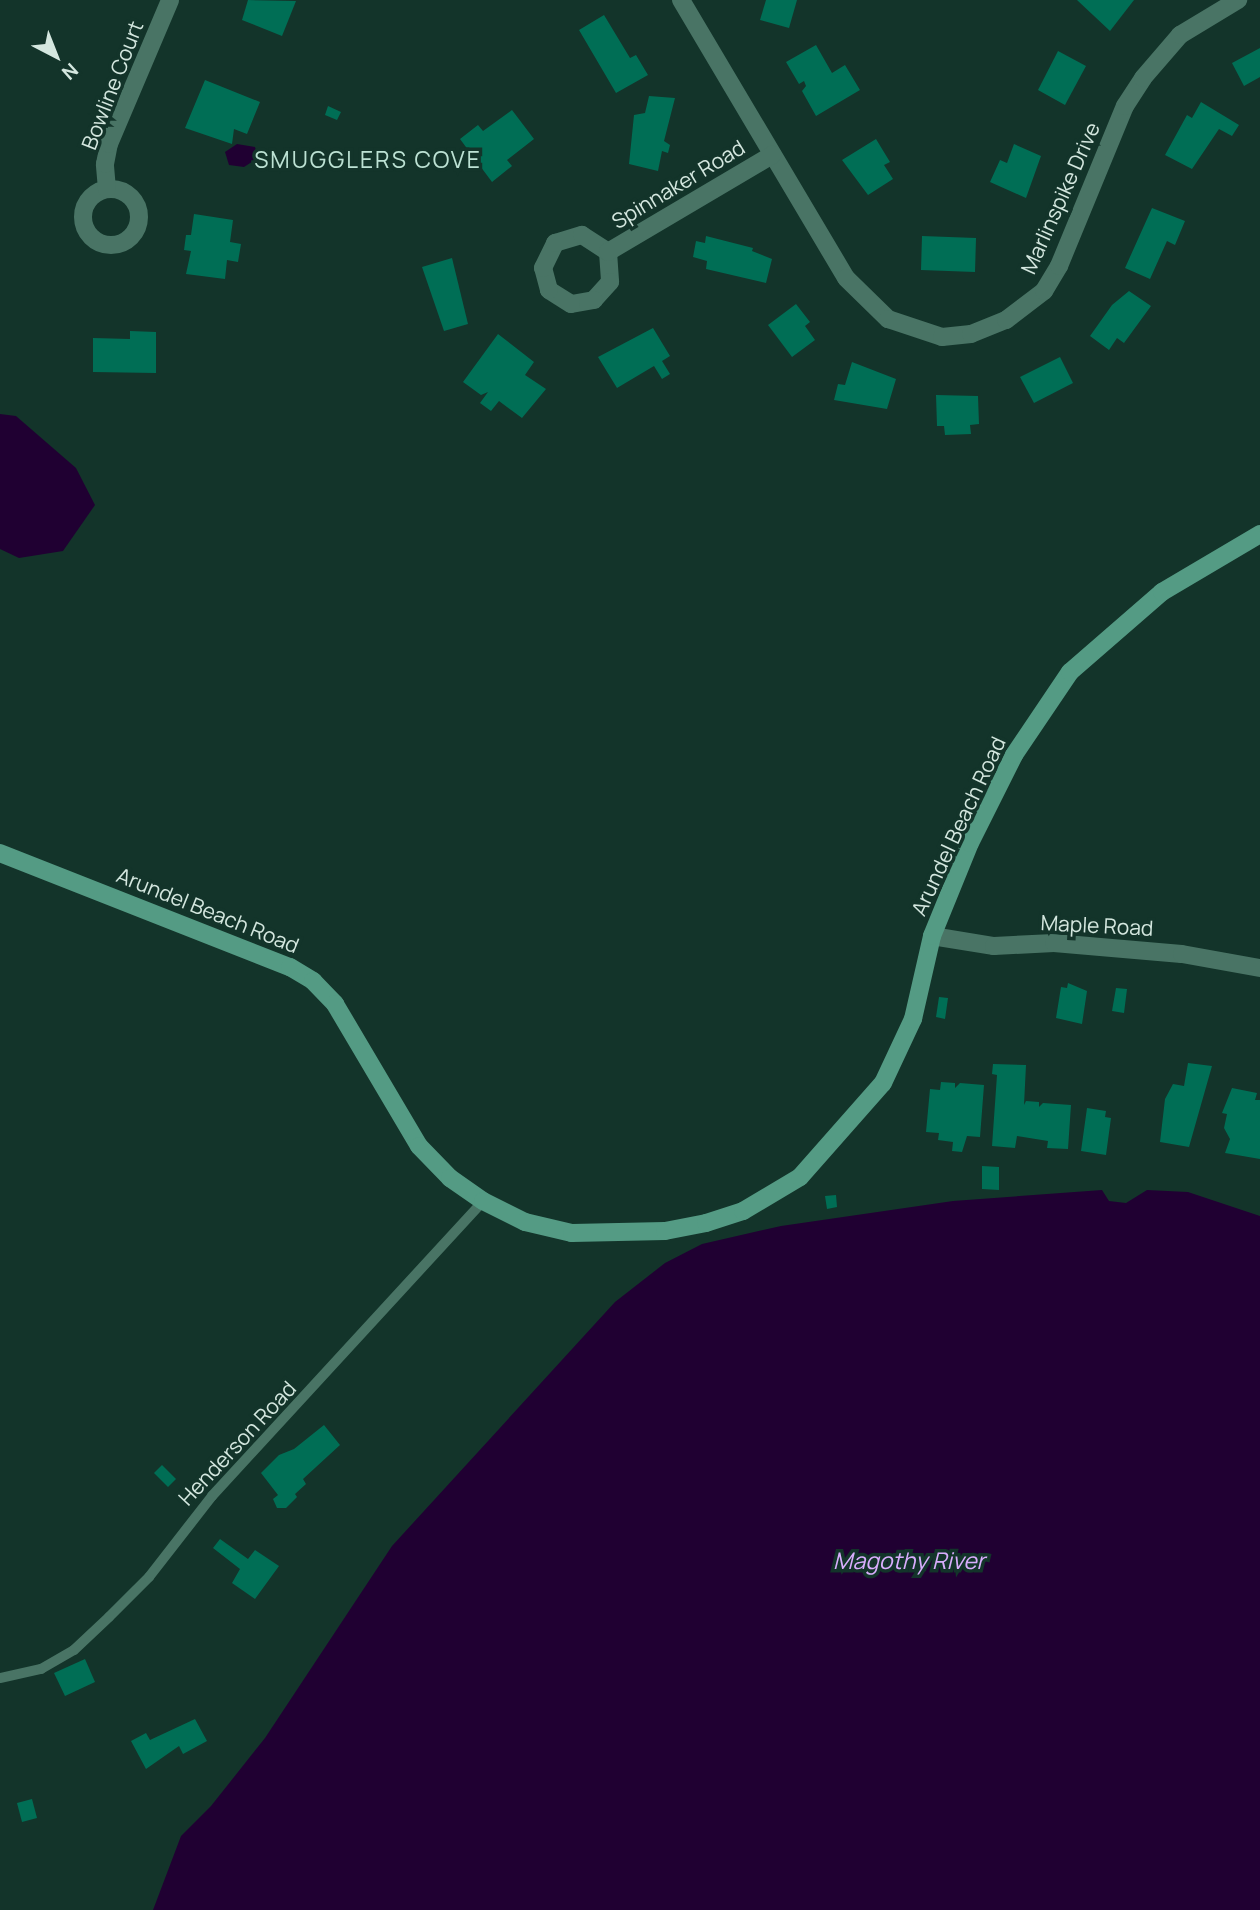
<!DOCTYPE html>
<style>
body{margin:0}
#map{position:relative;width:1260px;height:1910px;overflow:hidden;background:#13342a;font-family:Manrope,sans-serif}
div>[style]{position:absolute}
.water>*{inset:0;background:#200032}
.building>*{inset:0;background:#006e55}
.lane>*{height:10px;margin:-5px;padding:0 5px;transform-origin:5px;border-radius:5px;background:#497465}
.street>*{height:18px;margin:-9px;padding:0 9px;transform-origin:9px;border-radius:9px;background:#497465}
.street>.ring{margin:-9px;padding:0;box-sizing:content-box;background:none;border:18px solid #497465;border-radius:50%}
.secondary>*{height:18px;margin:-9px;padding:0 9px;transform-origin:9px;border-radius:9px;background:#549b84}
span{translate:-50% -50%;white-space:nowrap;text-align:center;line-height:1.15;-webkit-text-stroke:7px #13342a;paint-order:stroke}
.street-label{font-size:21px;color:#d4e7df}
.neighbourhood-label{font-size:23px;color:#bde2d4;letter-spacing:2px}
.water-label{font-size:23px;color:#d9adfd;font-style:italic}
.north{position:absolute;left:21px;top:21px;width:70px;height:70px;-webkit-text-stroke:5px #13342a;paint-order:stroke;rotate:138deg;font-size:19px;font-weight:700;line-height:28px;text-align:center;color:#d4e7df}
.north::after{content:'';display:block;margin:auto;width:24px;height:32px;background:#d4e7df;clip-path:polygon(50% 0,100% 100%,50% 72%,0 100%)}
</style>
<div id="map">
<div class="water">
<i style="clip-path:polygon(237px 144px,255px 147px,258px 158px,244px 167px,229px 165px,225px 152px)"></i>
<i style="clip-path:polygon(0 414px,16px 416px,76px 468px,95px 505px,63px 551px,19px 558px,0 549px)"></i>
<i style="clip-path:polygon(1102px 1190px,1109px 1201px,1126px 1203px,1147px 1190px,1188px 1192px,1260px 1216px,1260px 1910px,153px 1910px,181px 1836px,211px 1806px,265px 1738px,392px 1546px,615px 1302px,665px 1263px,702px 1244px,781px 1226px,953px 1201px)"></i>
</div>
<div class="building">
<i style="clip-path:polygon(248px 0,296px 1px,282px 36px,242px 20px)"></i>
<i style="clip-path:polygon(766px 0,797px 0,789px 28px,760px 20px)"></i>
<i style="clip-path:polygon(1077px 0,1134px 0,1110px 31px)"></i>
<i style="clip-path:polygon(604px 15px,630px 58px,636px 55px,648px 75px,616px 93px,579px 30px)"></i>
<i style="clip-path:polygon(816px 45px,832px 73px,845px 65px,860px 90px,816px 116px,802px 91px,806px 86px,804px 81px,799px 84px,786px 62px)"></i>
<i style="clip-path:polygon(1260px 48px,1260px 77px,1244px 86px,1232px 63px)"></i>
<i style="clip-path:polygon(1058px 51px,1086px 66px,1065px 105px,1038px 90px)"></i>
<i style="clip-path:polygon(205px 80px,260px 102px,247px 134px,234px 129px,232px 144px,185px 128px)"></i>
<i style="clip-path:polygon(649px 96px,675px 98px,664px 141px,670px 145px,668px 153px,662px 151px,658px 171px,629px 164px,634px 115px,645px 113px)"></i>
<i style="clip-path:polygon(1201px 102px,1239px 125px,1232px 136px,1219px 129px,1192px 169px,1165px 155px,1187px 115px,1192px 118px)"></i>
<i style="clip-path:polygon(328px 106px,341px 112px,337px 120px,325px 115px)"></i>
<i style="clip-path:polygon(512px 110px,534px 139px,507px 160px,512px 166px,492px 182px,460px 139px,478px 125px,483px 131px)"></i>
<i style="clip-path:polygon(876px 139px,890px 162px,884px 165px,893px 179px,868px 195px,842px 160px)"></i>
<i style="clip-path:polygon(1014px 144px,1041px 156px,1026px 198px,990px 182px,1000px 160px,1007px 163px)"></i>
<i style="clip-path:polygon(1152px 208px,1185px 221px,1175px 245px,1167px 241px,1150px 279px,1125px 268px)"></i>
<i style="clip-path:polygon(194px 214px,233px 220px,230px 242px,241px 244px,238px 262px,227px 260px,225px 279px,186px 274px,191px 251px,184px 250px,186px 235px,191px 235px)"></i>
<i style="clip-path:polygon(706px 236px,753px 248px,752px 251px,772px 259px,766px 283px,706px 269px,707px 261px,693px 257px,696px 241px,705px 243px)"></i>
<i style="clip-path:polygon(922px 236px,976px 238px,975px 272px,921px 270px)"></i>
<i style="clip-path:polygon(452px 258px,468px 324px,444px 331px,422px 267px)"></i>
<i style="clip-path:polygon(1129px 291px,1151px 306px,1124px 343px,1117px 338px,1109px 350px,1090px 336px,1112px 305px)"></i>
<i style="clip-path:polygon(796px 304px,810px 322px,805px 326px,815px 340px,792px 357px,768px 325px)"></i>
<i style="clip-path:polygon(653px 328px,670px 356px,662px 361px,670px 374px,662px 379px,654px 366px,617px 388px,598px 357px)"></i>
<i style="clip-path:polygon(130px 331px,156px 332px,156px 373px,93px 372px,93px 338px,130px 339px)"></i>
<i style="clip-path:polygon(498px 334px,534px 362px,525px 375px,546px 389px,522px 418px,499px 401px,491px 411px,480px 403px,488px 392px,481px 395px,463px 382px)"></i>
<i style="clip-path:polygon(1060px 357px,1073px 383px,1034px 403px,1020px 377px)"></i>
<i style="clip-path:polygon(852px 362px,896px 379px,887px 409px,834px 400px,838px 384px,845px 385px)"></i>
<i style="clip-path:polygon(936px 395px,978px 396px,979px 424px,970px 425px,971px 434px,945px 435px,944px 426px,937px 426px)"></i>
<i style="clip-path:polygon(1068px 983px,1087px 991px,1082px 1024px,1056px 1018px,1061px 987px,1067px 988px)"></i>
<i style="clip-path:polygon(1116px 988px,1127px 989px,1124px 1013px,1112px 1011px)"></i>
<i style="clip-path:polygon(939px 997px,948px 998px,945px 1019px,936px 1017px)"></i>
<i style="clip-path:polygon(1188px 1063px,1212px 1066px,1189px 1147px,1160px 1142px,1165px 1099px,1173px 1084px,1184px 1086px)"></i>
<i style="clip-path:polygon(993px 1064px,1026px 1065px,1024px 1105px,1026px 1101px,1039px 1102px,1039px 1107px,1043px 1103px,1071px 1105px,1068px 1149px,1047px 1148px,1048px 1141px,1017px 1136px,1015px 1148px,992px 1146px,997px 1075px,992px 1074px)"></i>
<i style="clip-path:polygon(941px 1082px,955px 1083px,955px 1088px,960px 1083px,984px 1085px,980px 1137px,967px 1136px,962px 1152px,952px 1151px,953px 1142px,938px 1140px,939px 1133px,926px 1132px,930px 1089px,940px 1090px)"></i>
<i style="clip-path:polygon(1232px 1088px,1257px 1093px,1255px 1100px,1260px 1100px,1260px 1159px,1225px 1153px,1230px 1139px,1224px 1128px,1227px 1114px,1222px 1113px)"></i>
<i style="clip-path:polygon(1087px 1108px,1106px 1111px,1105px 1117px,1111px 1118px,1106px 1155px,1081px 1151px)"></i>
<i style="clip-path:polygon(982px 1166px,999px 1167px,999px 1190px,982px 1189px)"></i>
<i style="clip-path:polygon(836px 1195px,837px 1207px,827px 1209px,825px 1196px)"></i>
<i style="clip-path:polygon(324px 1425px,340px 1445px,303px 1479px,306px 1484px,295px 1494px,297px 1497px,286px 1508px,277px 1508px,273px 1499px,278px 1495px,261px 1473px,279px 1455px,294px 1449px)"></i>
<i style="clip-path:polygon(162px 1465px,176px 1479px,168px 1487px,154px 1473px)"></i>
<i style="clip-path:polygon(220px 1539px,248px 1559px,255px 1550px,279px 1566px,255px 1599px,232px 1583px,240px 1569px,213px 1548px)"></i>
<i style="clip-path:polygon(85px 1659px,95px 1682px,65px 1696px,54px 1673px)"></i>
<i style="clip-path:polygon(195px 1719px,207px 1741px,183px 1754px,179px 1746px,146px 1769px,131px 1741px,146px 1733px,150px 1740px)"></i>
<i style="clip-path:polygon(32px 1799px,37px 1818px,22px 1822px,17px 1803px)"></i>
</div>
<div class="lane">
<i style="left:0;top:1678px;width:42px;rotate:-12.4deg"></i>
<i style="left:41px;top:1669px;width:38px;rotate:-30deg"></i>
<i style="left:74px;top:1650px;width:48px;rotate:-43.3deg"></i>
<i style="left:109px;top:1617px;width:57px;rotate:-45deg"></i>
<i style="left:149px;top:1577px;width:103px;rotate:-52.1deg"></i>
<i style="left:212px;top:1496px;width:401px;rotate:-47.4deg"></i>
</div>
<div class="street">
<i style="left:681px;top:0;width:323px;rotate:59.3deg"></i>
<i style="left:846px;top:278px;width:59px;rotate:44.3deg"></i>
<i style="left:888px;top:319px;width:57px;rotate:18.4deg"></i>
<i style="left:942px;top:337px;width:29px;rotate:-6deg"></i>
<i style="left:971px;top:334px;width:38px;rotate:-22deg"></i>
<i style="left:1006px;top:320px;width:48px;rotate:-37.3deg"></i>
<i style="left:1044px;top:291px;width:29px;rotate:-59deg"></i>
<i style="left:1059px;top:266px;width:173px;rotate:-67.6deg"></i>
<i style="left:1125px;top:106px;width:33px;rotate:-57deg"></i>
<i style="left:1143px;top:78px;width:57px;rotate:-49.3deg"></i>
<i style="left:1180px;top:35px;width:68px;rotate:-31.1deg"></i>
<i class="ring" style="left:83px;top:189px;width:38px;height:38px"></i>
<i style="left:107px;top:189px;width:25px;rotate:-95deg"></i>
<i style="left:105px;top:164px;width:20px;rotate:-79deg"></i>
<i style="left:109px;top:144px;width:156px;rotate:-67deg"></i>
<i style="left:608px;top:252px;width:30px;rotate:86deg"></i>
<i style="left:610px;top:282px;width:24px;rotate:132deg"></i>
<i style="left:594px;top:300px;width:23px;rotate:170deg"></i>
<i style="left:571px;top:304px;width:26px;rotate:-148deg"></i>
<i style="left:549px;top:290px;width:23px;rotate:-105deg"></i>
<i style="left:543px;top:268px;width:28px;rotate:-64deg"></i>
<i style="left:555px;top:243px;width:28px;rotate:-17deg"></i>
<i style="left:582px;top:235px;width:31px;rotate:33deg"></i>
<i style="left:608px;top:252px;width:191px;rotate:-30.6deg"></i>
<i style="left:932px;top:936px;width:63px;rotate:9.2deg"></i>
<i style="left:994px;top:946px;width:60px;rotate:-2.9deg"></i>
<i style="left:1054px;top:943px;width:128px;rotate:4.9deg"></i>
<i style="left:1182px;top:954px;width:79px;rotate:10.2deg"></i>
</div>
<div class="secondary">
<i style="left:0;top:853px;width:312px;rotate:21.5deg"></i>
<i style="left:290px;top:967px;width:27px;rotate:31deg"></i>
<i style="left:313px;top:981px;width:32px;rotate:46deg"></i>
<i style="left:335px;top:1004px;width:165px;rotate:59.4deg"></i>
<i style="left:419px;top:1146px;width:45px;rotate:45.9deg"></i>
<i style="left:450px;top:1178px;width:40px;rotate:34.9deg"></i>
<i style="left:483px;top:1201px;width:47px;rotate:26.6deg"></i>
<i style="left:525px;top:1222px;width:48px;rotate:13.2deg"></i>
<i style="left:572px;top:1233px;width:93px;rotate:-1.2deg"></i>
<i style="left:665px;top:1231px;width:42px;rotate:-11deg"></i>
<i style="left:706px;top:1223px;width:39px;rotate:-18deg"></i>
<i style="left:743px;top:1211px;width:66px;rotate:-30.8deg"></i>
<i style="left:800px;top:1177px;width:125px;rotate:-48.6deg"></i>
<i style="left:883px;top:1083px;width:71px;rotate:-64.9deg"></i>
<i style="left:913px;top:1019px;width:85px;rotate:-77.1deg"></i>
<i style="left:932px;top:936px;width:100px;rotate:-67.8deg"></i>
<i style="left:970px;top:843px;width:98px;rotate:-63.4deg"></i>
<i style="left:1014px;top:755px;width:100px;rotate:-56deg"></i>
<i style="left:1070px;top:672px;width:122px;rotate:-41deg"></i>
<i style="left:1162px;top:592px;width:114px;rotate:-30.6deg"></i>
</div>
<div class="street-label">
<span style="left:112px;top:85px;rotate:-69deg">Bowline Court</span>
<span style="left:678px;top:184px;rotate:-31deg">Spinnaker Road</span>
<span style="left:1060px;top:198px;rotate:-66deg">Marlinspike Drive</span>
<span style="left:958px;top:826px;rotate:-65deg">Arundel Beach Road</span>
<span style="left:208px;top:910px;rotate:22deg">Arundel Beach Road</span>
<span style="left:1097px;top:925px;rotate:3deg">Maple Road</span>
<span style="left:237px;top:1443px;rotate:-47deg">Henderson Road</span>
</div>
<div class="neighbourhood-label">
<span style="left:368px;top:159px">SMUGGLERS COVE</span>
</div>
<div class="water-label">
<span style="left:909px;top:1560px">Magothy River</span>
</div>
<div class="north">N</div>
</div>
